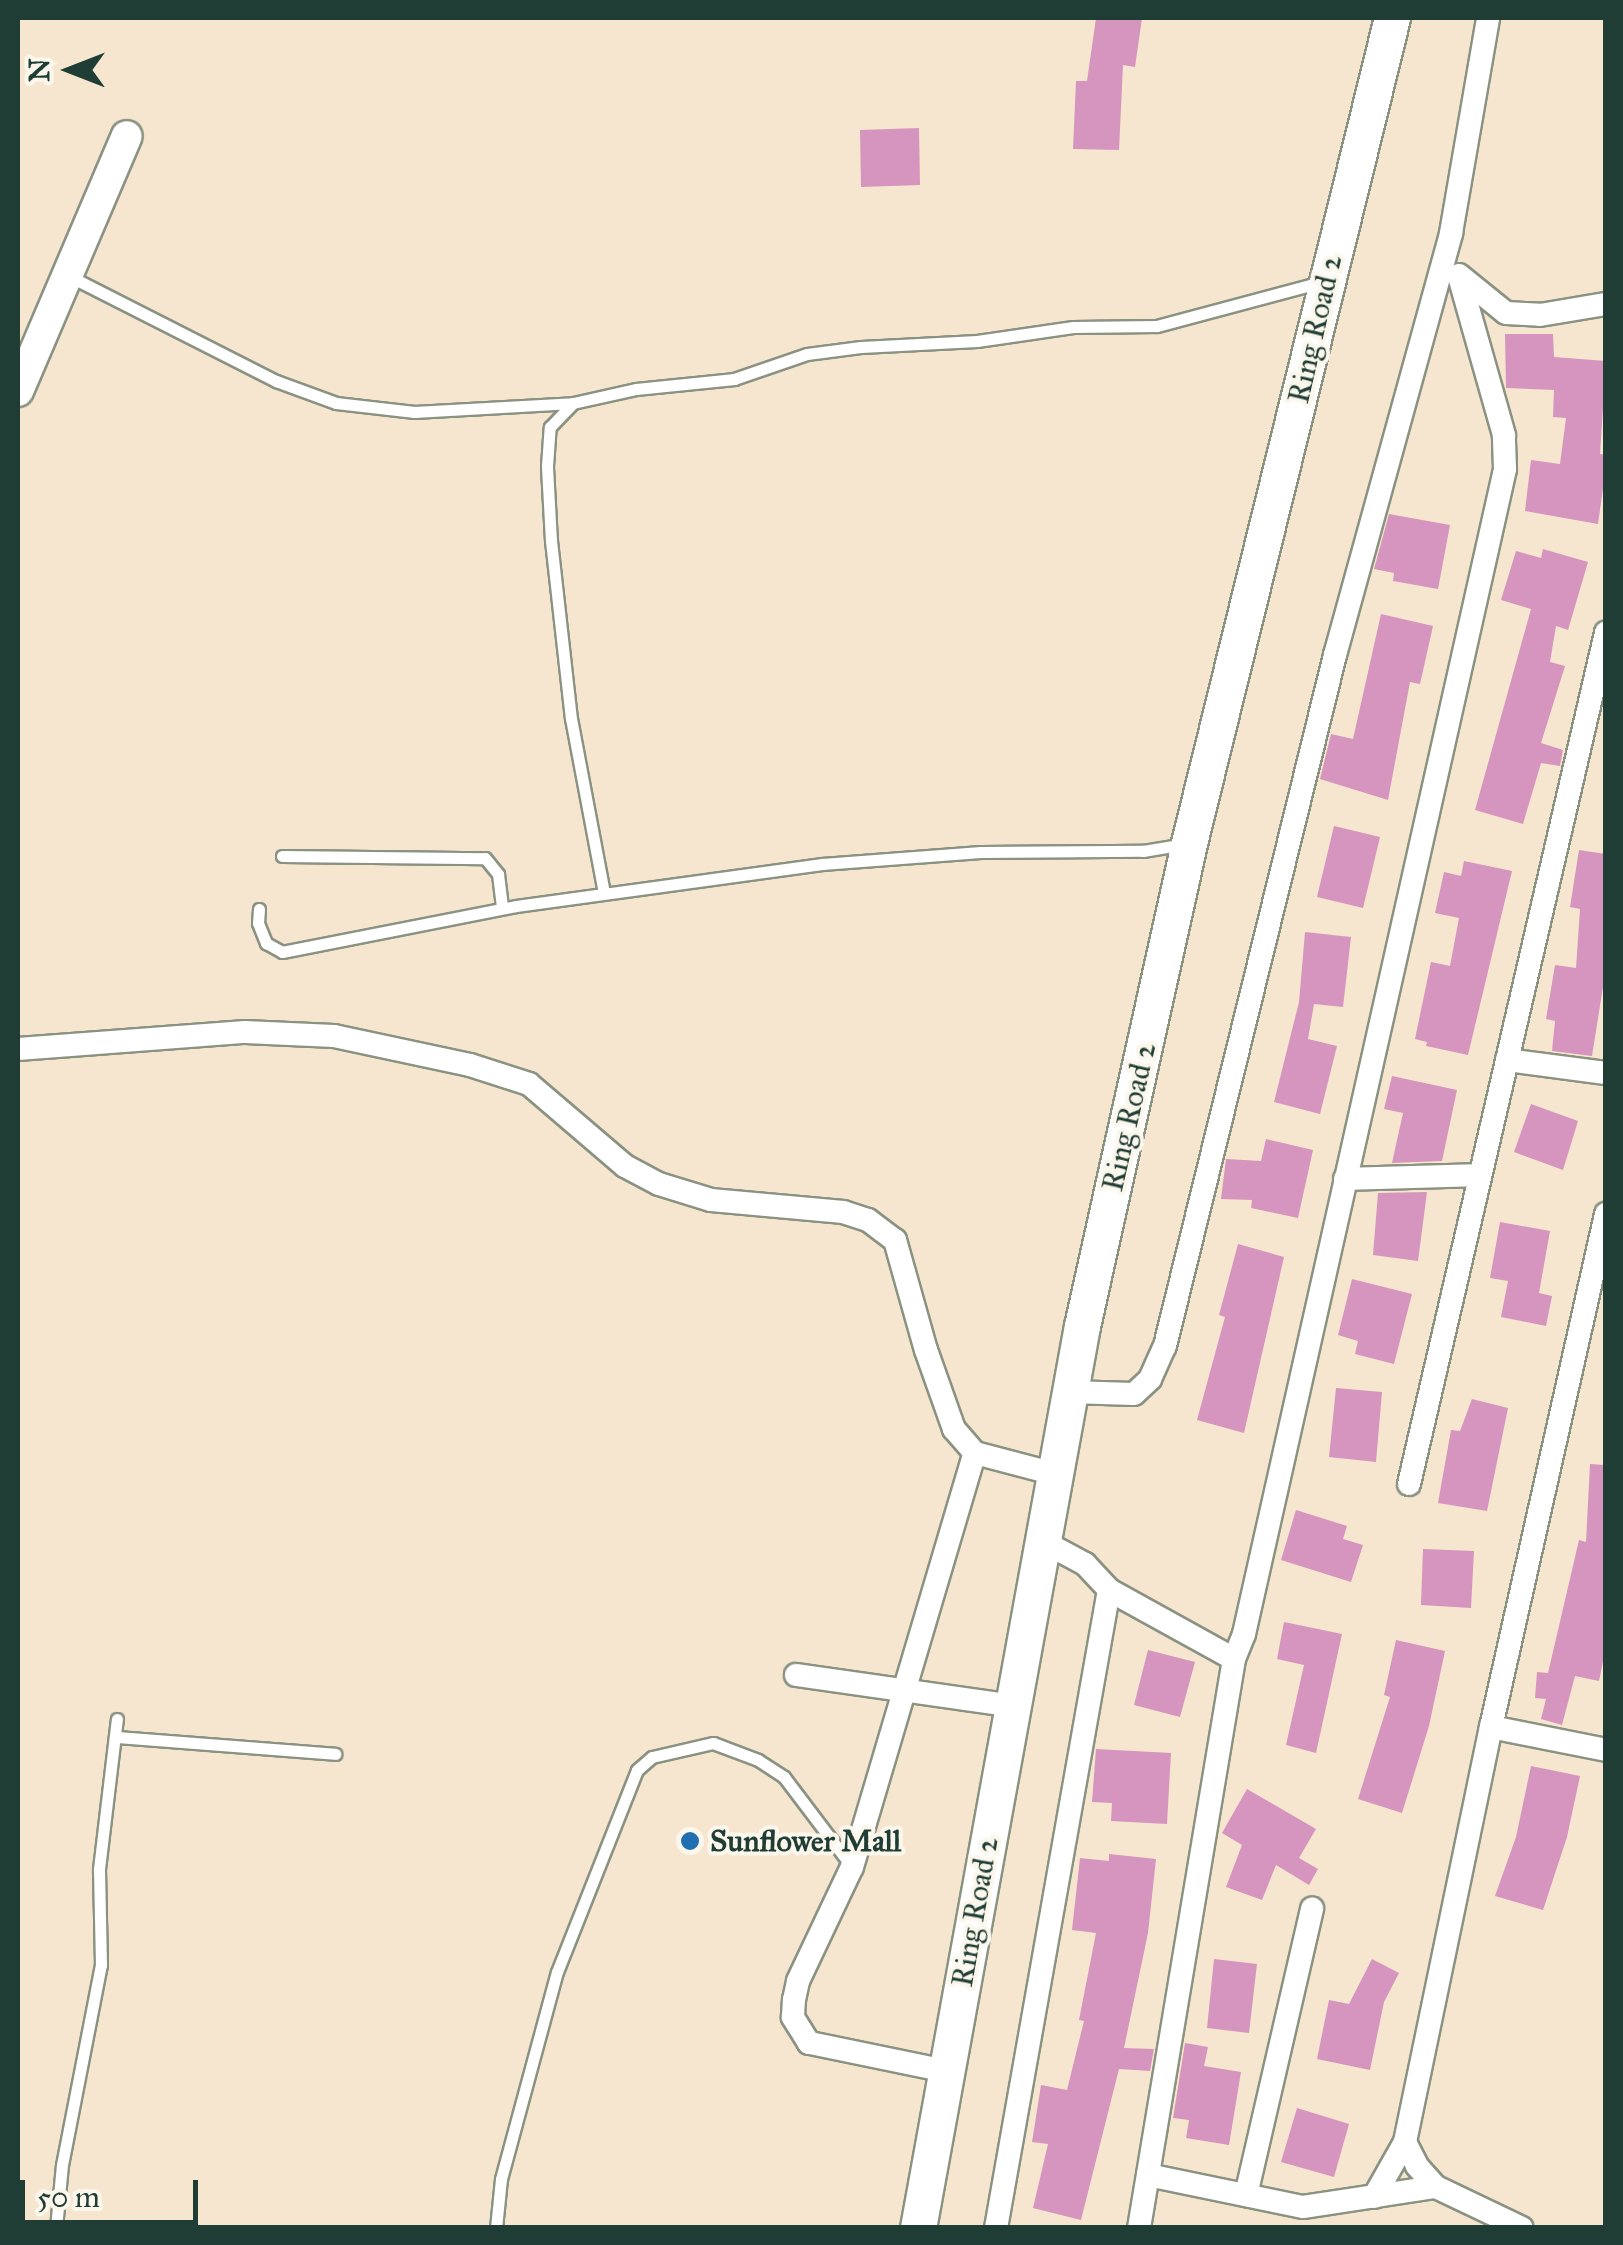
<!DOCTYPE html>
<style>
body{margin:0}
#map{position:relative;width:1623px;height:2245px;overflow:hidden;background:#f6e6cf;font-family:"IM FELL Great Primer",serif}
div>[style]{position:absolute}
.building>*{inset:0;background:#d595be}
.roads{filter:drop-shadow(2px 0 #8a9282) drop-shadow(-2px 0 #8a9282) drop-shadow(0 2px #8a9282) drop-shadow(0 -2px #8a9282)}
.lane>*{height:11px;margin:-5.5px;padding:0 5.5px;transform-origin:5.5px;border-radius:5.5px;background:#fff}
.street>*{height:22px;margin:-11px;padding:0 11px;transform-origin:11px;border-radius:11px;background:#fff}
.secondary>*{height:30px;margin:-15px;padding:0 15px;transform-origin:15px;border-radius:15px;background:#fff}
.primary>*{height:35px;margin:-17.5px;padding:0 17.5px;transform-origin:17.5px;border-radius:17.5px;background:#fff}
.dots>*{width:28px;height:28px;translate:-50% -50%;box-sizing:border-box;border:5px solid #fbf7ec;border-radius:50%}
span{translate:-50% -50%;white-space:nowrap;text-align:center;line-height:1.15;-webkit-text-stroke:8px #fbf7ec;paint-order:stroke}
.street-label{font-size:30px;color:#1f3d34}
.poi-label{font-size:30px;color:#1f3d34;font-weight:700}
.left{translate:0 -50%;text-align:left}
.frame{position:absolute;inset:0;border:20px solid #1f3d34;pointer-events:none}
.north{position:absolute;left:20px;top:20px;width:100px;height:100px;-webkit-text-stroke:8px #fbf7ec;paint-order:stroke;rotate:270deg;font-size:28px;font-weight:700;line-height:40px;text-align:center;color:#1f3d34}
.north::after{content:'';display:block;margin:auto;width:35px;height:45px;background:#1f3d34;clip-path:polygon(50% 0,100% 100%,50% 72%,0 100%)}
.scale{position:absolute;left:20px;top:2180px;width:178px;height:45px;box-sizing:border-box;border:5px solid #1f3d34;border-top:0;padding-left:12px;font-size:30px;line-height:35px;white-space:nowrap;color:#1f3d34;-webkit-text-stroke:8px #fbf7ec;paint-order:stroke}
</style>
<div id="map">
<div class="building">
<i style="clip-path:polygon(1096px 18px,1142px 18px,1135px 67px,1123px 65px,1119px 150px,1073px 149px,1076px 81px,1087px 81px)"></i>
<i style="clip-path:polygon(919px 128px,920px 185px,861px 187px,860px 130px)"></i>
<i style="clip-path:polygon(1505px 334px,1553px 334px,1554px 357px,1606px 361px,1600px 454px,1606px 455px,1606px 467px,1598px 524px,1525px 511px,1531px 460px,1560px 464px,1566px 418px,1553px 417px,1554px 390px,1506px 388px)"></i>
<i style="clip-path:polygon(1389px 514px,1450px 525px,1438px 589px,1393px 581px,1394px 573px,1374px 569px)"></i>
<i style="clip-path:polygon(1543px 549px,1588px 562px,1568px 630px,1556px 626px,1550px 662px,1565px 666px,1541px 743px,1563px 750px,1560px 766px,1541px 763px,1523px 824px,1475px 810px,1531px 609px,1501px 600px,1516px 551px,1541px 558px)"></i>
<i style="clip-path:polygon(1381px 614px,1433px 626px,1420px 684px,1410px 682px,1388px 800px,1320px 779px,1331px 734px,1353px 739px)"></i>
<i style="clip-path:polygon(1334px 826px,1380px 837px,1363px 908px,1317px 897px)"></i>
<i style="clip-path:polygon(1579px 850px,1606px 854px,1606px 968px,1592px 1056px,1552px 1051px,1555px 1021px,1546px 1019px,1555px 965px,1576px 968px,1580px 909px,1570px 907px)"></i>
<i style="clip-path:polygon(1464px 861px,1512px 871px,1468px 1055px,1426px 1046px,1427px 1042px,1415px 1039px,1431px 962px,1450px 966px,1459px 918px,1435px 913px,1444px 872px,1461px 876px)"></i>
<i style="clip-path:polygon(1305px 932px,1351px 937px,1343px 1007px,1314px 1004px,1308px 1039px,1337px 1046px,1320px 1114px,1274px 1102px,1299px 1002px)"></i>
<i style="clip-path:polygon(1392px 1076px,1457px 1090px,1442px 1161px,1392px 1163px,1403px 1113px,1384px 1109px)"></i>
<i style="clip-path:polygon(1531px 1104px,1578px 1121px,1563px 1170px,1514px 1152px)"></i>
<i style="clip-path:polygon(1266px 1139px,1313px 1150px,1298px 1218px,1251px 1208px,1252px 1200px,1221px 1199px,1226px 1159px,1261px 1161px)"></i>
<i style="clip-path:polygon(1427px 1192px,1418px 1261px,1373px 1255px,1378px 1193px)"></i>
<i style="clip-path:polygon(1500px 1222px,1550px 1231px,1539px 1293px,1552px 1296px,1546px 1326px,1501px 1317px,1508px 1281px,1490px 1278px)"></i>
<i style="clip-path:polygon(1238px 1244px,1284px 1257px,1244px 1433px,1197px 1420px,1225px 1317px,1219px 1315px)"></i>
<i style="clip-path:polygon(1352px 1279px,1412px 1294px,1394px 1364px,1355px 1354px,1358px 1341px,1338px 1335px)"></i>
<i style="clip-path:polygon(1336px 1388px,1382px 1392px,1376px 1462px,1329px 1457px)"></i>
<i style="clip-path:polygon(1472px 1399px,1508px 1408px,1487px 1511px,1438px 1503px,1451px 1430px,1460px 1431px)"></i>
<i style="clip-path:polygon(1590px 1464px,1606px 1465px,1606px 1647px,1599px 1681px,1575px 1676px,1562px 1725px,1541px 1719px,1546px 1699px,1535px 1698px,1537px 1672px,1548px 1673px,1579px 1540px,1586px 1542px)"></i>
<i style="clip-path:polygon(1296px 1510px,1347px 1526px,1343px 1539px,1363px 1545px,1351px 1582px,1281px 1560px)"></i>
<i style="clip-path:polygon(1423px 1549px,1474px 1551px,1471px 1608px,1421px 1605px)"></i>
<i style="clip-path:polygon(1284px 1622px,1342px 1634px,1316px 1753px,1286px 1745px,1304px 1665px,1277px 1659px)"></i>
<i style="clip-path:polygon(1396px 1640px,1445px 1651px,1429px 1726px,1402px 1813px,1358px 1799px,1390px 1697px,1384px 1695px)"></i>
<i style="clip-path:polygon(1148px 1650px,1195px 1662px,1180px 1717px,1134px 1705px)"></i>
<i style="clip-path:polygon(1096px 1749px,1171px 1753px,1167px 1824px,1111px 1821px,1112px 1803px,1092px 1802px)"></i>
<i style="clip-path:polygon(1531px 1766px,1580px 1776px,1567px 1837px,1543px 1910px,1495px 1896px,1516px 1837px)"></i>
<i style="clip-path:polygon(1247px 1789px,1316px 1829px,1299px 1858px,1318px 1869px,1309px 1885px,1276px 1865px,1262px 1900px,1226px 1887px,1242px 1845px,1222px 1833px)"></i>
<i style="clip-path:polygon(1109px 1854px,1156px 1859px,1148px 1933px,1124px 2048px,1154px 2049px,1150px 2071px,1119px 2069px,1081px 2220px,1033px 2208px,1048px 2144px,1032px 2142px,1041px 2085px,1067px 2090px,1084px 2021px,1079px 2020px,1096px 1933px,1072px 1930px,1080px 1858px,1109px 1861px)"></i>
<i style="clip-path:polygon(1214px 1959px,1257px 1964px,1249px 2033px,1207px 2028px)"></i>
<i style="clip-path:polygon(1372px 1959px,1399px 1973px,1384px 2002px,1370px 2070px,1317px 2059px,1329px 2000px,1349px 2004px)"></i>
<i style="clip-path:polygon(1185px 2043px,1208px 2047px,1204px 2066px,1241px 2072px,1229px 2145px,1186px 2138px,1189px 2120px,1173px 2118px)"></i>
<i style="clip-path:polygon(1297px 2108px,1349px 2124px,1334px 2177px,1281px 2162px)"></i>
</div>
<div class="roads">
<div class="lane">
<i style="left:71px;top:277px;width:230px;rotate:26.9deg"></i>
<i style="left:276px;top:381px;width:64px;rotate:20.1deg"></i>
<i style="left:336px;top:403px;width:79px;rotate:6.6deg"></i>
<i style="left:414px;top:412px;width:159px;rotate:-3.2deg"></i>
<i style="left:282px;top:856px;width:203px;rotate:0.6deg"></i>
<i style="left:485px;top:858px;width:21px;rotate:51deg"></i>
<i style="left:498px;top:874px;width:34px;rotate:83deg"></i>
<i style="left:604px;top:893px;width:177px;rotate:-100.7deg"></i>
<i style="left:571px;top:719px;width:179px;rotate:-96.4deg"></i>
<i style="left:551px;top:541px;width:75px;rotate:-93.1deg"></i>
<i style="left:547px;top:466px;width:39px;rotate:-86deg"></i>
<i style="left:550px;top:427px;width:33px;rotate:-46deg"></i>
<i style="left:573px;top:403px;width:65px;rotate:-12.5deg"></i>
<i style="left:636px;top:389px;width:99px;rotate:-5.8deg"></i>
<i style="left:734px;top:379px;width:77px;rotate:-18.9deg"></i>
<i style="left:807px;top:354px;width:54px;rotate:-7.4deg"></i>
<i style="left:861px;top:347px;width:116px;rotate:-3deg"></i>
<i style="left:977px;top:341px;width:97px;rotate:-8.3deg"></i>
<i style="left:1073px;top:327px;width:84px;rotate:-0.7deg"></i>
<i style="left:1157px;top:326px;width:170px;rotate:-15deg"></i>
<i style="left:259px;top:909px;width:14px;rotate:94deg"></i>
<i style="left:258px;top:923px;width:22px;rotate:68deg"></i>
<i style="left:266px;top:943px;width:18px;rotate:29deg"></i>
<i style="left:282px;top:952px;width:238px;rotate:-11.1deg"></i>
<i style="left:516px;top:906px;width:309px;rotate:-7.8deg"></i>
<i style="left:822px;top:864px;width:159px;rotate:-4.3deg"></i>
<i style="left:981px;top:852px;width:162px;rotate:-0.4deg"></i>
<i style="left:1143px;top:851px;width:43px;rotate:-9.5deg"></i>
<i style="left:116px;top:1737px;width:220px;rotate:4.4deg"></i>
<i style="left:56px;top:2228px;width:63px;rotate:-84.6deg"></i>
<i style="left:62px;top:2165px;width:204px;rotate:-79deg"></i>
<i style="left:101px;top:1965px;width:96px;rotate:-91.2deg"></i>
<i style="left:99px;top:1869px;width:151px;rotate:-83.2deg"></i>
<i style="left:496px;top:2228px;width:49px;rotate:-84.2deg"></i>
<i style="left:501px;top:2179px;width:214px;rotate:-74.9deg"></i>
<i style="left:557px;top:1972px;width:217px;rotate:-68.4deg"></i>
<i style="left:637px;top:1770px;width:20px;rotate:-41deg"></i>
<i style="left:652px;top:1757px;width:63px;rotate:-12.9deg"></i>
<i style="left:713px;top:1743px;width:48px;rotate:20.7deg"></i>
<i style="left:758px;top:1760px;width:31px;rotate:33deg"></i>
<i style="left:784px;top:1777px;width:113px;rotate:52.9deg"></i>
</div>
<div class="street">
<i style="left:1459px;top:275px;width:60px;rotate:39deg"></i>
<i style="left:1506px;top:313px;width:34px;rotate:3deg"></i>
<i style="left:1540px;top:315px;width:67px;rotate:-9.5deg"></i>
<i style="left:18px;top:1049px;width:228px;rotate:-4.3deg"></i>
<i style="left:245px;top:1032px;width:89px;rotate:2.6deg"></i>
<i style="left:334px;top:1036px;width:139px;rotate:12deg"></i>
<i style="left:470px;top:1065px;width:62px;rotate:17.9deg"></i>
<i style="left:529px;top:1084px;width:126px;rotate:40.5deg"></i>
<i style="left:625px;top:1166px;width:38px;rotate:28deg"></i>
<i style="left:659px;top:1184px;width:54px;rotate:17.1deg"></i>
<i style="left:711px;top:1200px;width:133px;rotate:5.2deg"></i>
<i style="left:843px;top:1212px;width:26px;rotate:18deg"></i>
<i style="left:868px;top:1220px;width:34px;rotate:37deg"></i>
<i style="left:895px;top:1240px;width:114px;rotate:74.3deg"></i>
<i style="left:926px;top:1350px;width:84px;rotate:70.5deg"></i>
<i style="left:954px;top:1429px;width:32px;rotate:49deg"></i>
<i style="left:975px;top:1453px;width:83px;rotate:14.7deg"></i>
<i style="left:1507px;top:1060px;width:100px;rotate:7.5deg"></i>
<i style="left:1345px;top:1179px;width:135px;rotate:-1.7deg"></i>
<i style="left:1069px;top:1392px;width:65px;rotate:1.8deg"></i>
<i style="left:1134px;top:1394px;width:22px;rotate:-43deg"></i>
<i style="left:1150px;top:1379px;width:36px;rotate:-66deg"></i>
<i style="left:1165px;top:1346px;width:712px;rotate:-76.18deg"></i>
<i style="left:1335px;top:655px;width:438px;rotate:-74.6deg"></i>
<i style="left:1451px;top:233px;width:218px;rotate:-80.2deg"></i>
<i style="left:1409px;top:1484px;width:874px;rotate:-76.97deg"></i>
<i style="left:1044px;top:1542px;width:47px;rotate:28.2deg"></i>
<i style="left:1085px;top:1564px;width:35px;rotate:47deg"></i>
<i style="left:1109px;top:1590px;width:143px;rotate:28.9deg"></i>
<i style="left:796px;top:1675px;width:219px;rotate:8.1deg"></i>
<i style="left:1491px;top:1727px;width:117px;rotate:11.3deg"></i>
<i style="left:946px;top:2071px;width:140px;rotate:-168.4deg"></i>
<i style="left:809px;top:2043px;width:31px;rotate:-122deg"></i>
<i style="left:793px;top:2017px;width:17px;rotate:-87deg"></i>
<i style="left:794px;top:2000px;width:19px;rotate:-78deg"></i>
<i style="left:798px;top:1981px;width:126px;rotate:-64.7deg"></i>
<i style="left:852px;top:1867px;width:432px;rotate:-73.5deg"></i>
<i style="left:1405px;top:2142px;width:27px;rotate:63deg"></i>
<i style="left:1417px;top:2166px;width:28px;rotate:48deg"></i>
<i style="left:1436px;top:2187px;width:95px;rotate:25.5deg"></i>
<i style="left:1148px;top:2175px;width:158px;rotate:11.7deg"></i>
<i style="left:1303px;top:2207px;width:134px;rotate:-8.6deg"></i>
<i style="left:1246px;top:2195px;width:294px;rotate:-77deg"></i>
<i style="left:1374px;top:2197px;width:63px;rotate:-60.6deg"></i>
<i style="left:1405px;top:2142px;width:424px;rotate:-78.3deg"></i>
<i style="left:1491px;top:1727px;width:526px;rotate:-77.36deg"></i>
<i style="left:996px;top:2228px;width:648px;rotate:-79.96deg"></i>
<i style="left:1139px;top:2228px;width:577px;rotate:-80.52deg"></i>
<i style="left:1234px;top:1659px;width:27px;rotate:-68deg"></i>
<i style="left:1244px;top:1634px;width:1194px;rotate:-77.37deg"></i>
<i style="left:1505px;top:469px;width:34px;rotate:-92deg"></i>
<i style="left:1504px;top:435px;width:165px;rotate:-105.8deg"></i>
</div>
<div class="secondary">
<i style="left:18px;top:391px;width:277px;rotate:-66.9deg"></i>
</div>
<div class="primary">
<i style="left:918px;top:2228px;width:917px;rotate:-79.7deg"></i>
<i style="left:1082px;top:1326px;width:495px;rotate:-77.5deg"></i>
<i style="left:1189px;top:843px;width:850px;rotate:-76.18deg"></i>
</div>
</div>
<div class="dots">
<i style="left:690px;top:1841px;background:#1f6fb2"></i>
</div>
<div class="street-label">
<span style="left:1315px;top:329px;rotate:-77deg">Ring Road 2</span>
<span style="left:1129px;top:1117px;rotate:-77deg">Ring Road 2</span>
<span style="left:975px;top:1912px;rotate:-80deg">Ring Road 2</span>
</div>
<div class="poi-label">
<span class="left" style="left:710px;top:1841px">Sunflower Mall</span>
</div>
<div class="frame"></div>
<div class="north">N</div>
<div class="scale">50 m</div>
</div>
